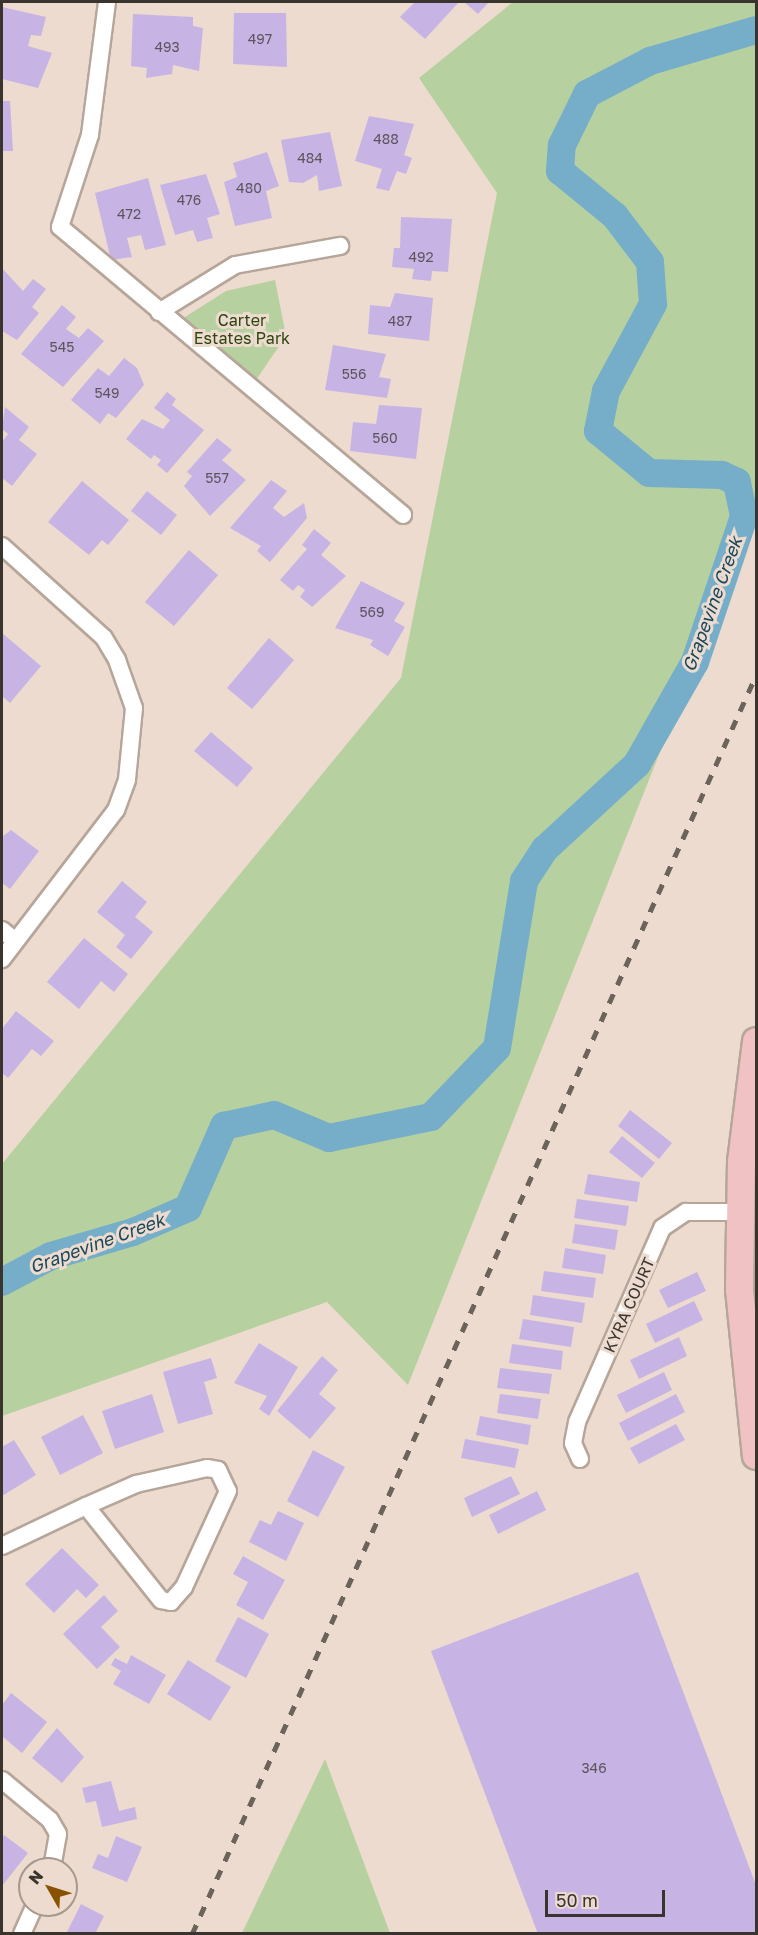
<!DOCTYPE html>
<style>
body{margin:0}
#map{position:relative;width:758px;height:1935px;overflow:hidden;background:#ecdbce;font-family:"Golos Text",sans-serif}
div>[style]{position:absolute}
.green>*{inset:0;background:#b7d09f}
.river>*{height:28px;margin:-14px;padding:0 14px;transform-origin:14px;border-radius:14px;background:#76aeca}
.building>*{inset:0;background:#c7b4e5}
.roads{filter:drop-shadow(2px 0 #b6a69a) drop-shadow(-2px 0 #b6a69a) drop-shadow(0 2px #b6a69a) drop-shadow(0 -2px #b6a69a)}
.minor>*{height:16px;margin:-8px;padding:0 8px;transform-origin:8px;border-radius:8px;background:#fff}
.primary>*{height:27px;margin:-13.5px;padding:0 13.5px;transform-origin:13.5px;border-radius:13.5px;background:#f1c2c4}
.rail>*{height:4.5px;margin-top:-2.25px;transform-origin:0;background:repeating-linear-gradient(90deg,#6c635b 0 10px,transparent 0 20px)}
span{translate:-50% -50%;white-space:nowrap;text-align:center;line-height:1.15;-webkit-text-stroke:6px #ecdbce;paint-order:stroke}
.number-label{font-size:14px;color:#5d545c}
.number-label span{-webkit-text-stroke-width:0}
.park-label{font-size:16px;color:#2d4410}
.street-label{font-size:16px;color:#3a342f}
.water-label{font-size:18px;color:#18475b;font-style:italic}
.frame{position:absolute;inset:0;border:3px solid #3a342f;pointer-events:none}
.north{position:absolute;left:18px;top:1857px;width:60px;height:60px;box-sizing:border-box;background:#ecdbce;border:2px solid #a5988e;border-radius:50%;rotate:309deg;font-size:16px;font-weight:700;line-height:24px;text-align:center;color:#3a342f}
.north::after{content:'';display:block;margin:auto;width:21px;height:27px;background:#885200;clip-path:polygon(50% 0,100% 100%,50% 72%,0 100%)}
.scale{position:absolute;left:545px;top:1890px;width:120px;height:27px;box-sizing:border-box;border:3px solid #3a342f;border-top:0;padding-left:8px;font-size:18px;line-height:21px;white-space:nowrap;color:#3a342f;-webkit-text-stroke:4px #ecdbce;paint-order:stroke}
</style>
<div id="map">
<div class="green">
<i style="clip-path:polygon(513px 2px,756px 2px,756px 511px,408px 1385px,327px 1302px,2px 1416px,2px 1164px,401px 678px,497px 193px,419px 78px)"></i>
<i style="clip-path:polygon(275px 280px,286px 336px,250px 389px,174px 324px,226px 291px)"></i>
<i style="clip-path:polygon(325px 1759px,390px 1933px,242px 1933px)"></i>
</div>
<div class="river">
<i style="left:2px;top:1282px;width:55px;rotate:-28deg"></i>
<i style="left:51px;top:1256px;width:85px;rotate:-16.3deg"></i>
<i style="left:133px;top:1232px;width:60px;rotate:-23.6deg"></i>
<i style="left:188px;top:1208px;width:90px;rotate:-66.3deg"></i>
<i style="left:224px;top:1126px;width:51px;rotate:-12.4deg"></i>
<i style="left:274px;top:1115px;width:60px;rotate:22.7deg"></i>
<i style="left:329px;top:1138px;width:104px;rotate:-11.6deg"></i>
<i style="left:431px;top:1117px;width:95px;rotate:-46.3deg"></i>
<i style="left:497px;top:1048px;width:169px;rotate:-80.8deg"></i>
<i style="left:524px;top:881px;width:38px;rotate:-57deg"></i>
<i style="left:545px;top:849px;width:125px;rotate:-42.7deg"></i>
<i style="left:637px;top:764px;width:117px;rotate:-60.4deg"></i>
<i style="left:695px;top:662px;width:154px;rotate:-71.4deg"></i>
<i style="left:744px;top:516px;width:35px;rotate:-102deg"></i>
<i style="left:737px;top:482px;width:17px;rotate:-155deg"></i>
<i style="left:722px;top:475px;width:73px;rotate:-178.4deg"></i>
<i style="left:649px;top:473px;width:66px;rotate:-140.5deg"></i>
<i style="left:598px;top:431px;width:41px;rotate:-78.7deg"></i>
<i style="left:606px;top:391px;width:99px;rotate:-61.6deg"></i>
<i style="left:653px;top:304px;width:42px;rotate:-94.1deg"></i>
<i style="left:650px;top:262px;width:58px;rotate:-127.3deg"></i>
<i style="left:615px;top:216px;width:71px;rotate:-140.7deg"></i>
<i style="left:560px;top:171px;width:26px;rotate:-86deg"></i>
<i style="left:562px;top:145px;width:57px;rotate:-63.9deg"></i>
<i style="left:587px;top:94px;width:71px;rotate:-27.6deg"></i>
<i style="left:650px;top:61px;width:110px;rotate:-16.3deg"></i>
</div>
<div class="building">
<i style="clip-path:polygon(415px 2px,459px 2px,425px 39px,400px 17px)"></i>
<i style="clip-path:polygon(464px 2px,489px 2px,478px 14px)"></i>
<i style="clip-path:polygon(2px 7px,46px 17px,41px 36px,31px 35px,28px 46px,52px 53px,38px 88px,2px 79px)"></i>
<i style="clip-path:polygon(234px 13px,286px 13px,287px 67px,233px 64px)"></i>
<i style="clip-path:polygon(133px 14px,193px 17px,193px 26px,203px 28px,199px 71px,173px 65px,172px 74px,146px 78px,147px 68px,131px 66px)"></i>
<i style="clip-path:polygon(2px 101px,10px 101px,13px 151px,2px 151px)"></i>
<i style="clip-path:polygon(369px 116px,414px 124px,404px 155px,412px 158px,406px 174px,397px 171px,389px 191px,376px 188px,382px 169px,355px 161px)"></i>
<i style="clip-path:polygon(330px 132px,342px 186px,319px 191px,317px 175px,303px 183px,289px 182px,281px 140px)"></i>
<i style="clip-path:polygon(267px 152px,279px 186px,266px 191px,272px 218px,235px 226px,224px 182px,237px 177px,233px 163px)"></i>
<i style="clip-path:polygon(206px 174px,220px 214px,207px 218px,213px 238px,197px 242px,193px 230px,175px 235px,160px 185px)"></i>
<i style="clip-path:polygon(148px 178px,166px 245px,145px 250px,141px 235px,127px 238px,132px 257px,111px 260px,95px 193px)"></i>
<i style="clip-path:polygon(401px 217px,452px 219px,448px 272px,432px 271px,431px 281px,412px 279px,414px 269px,392px 267px,394px 248px,400px 248px)"></i>
<i style="clip-path:polygon(2px 268px,23px 291px,33px 279px,46px 289px,32px 307px,39px 313px,17px 340px,2px 331px)"></i>
<i style="clip-path:polygon(395px 293px,433px 298px,429px 341px,368px 334px,370px 305px,390px 307px)"></i>
<i style="clip-path:polygon(62px 305px,76px 317px,66px 329px,79px 338px,88px 328px,104px 341px,63px 387px,21px 354px)"></i>
<i style="clip-path:polygon(333px 345px,386px 354px,379px 377px,391px 379px,387px 398px,325px 390px)"></i>
<i style="clip-path:polygon(124px 358px,137px 368px,144px 385px,116px 418px,108px 413px,100px 424px,71px 400px,98px 368px,109px 376px)"></i>
<i style="clip-path:polygon(167px 392px,176px 399px,172px 405px,204px 430px,167px 473px,157px 465px,161px 460px,154px 455px,151px 459px,126px 439px,142px 419px,163px 429px,170px 420px,154px 408px)"></i>
<i style="clip-path:polygon(379px 405px,422px 408px,416px 459px,350px 451px,353px 422px,376px 424px)"></i>
<i style="clip-path:polygon(5px 407px,29px 427px,19px 440px,37px 454px,12px 486px,2px 478px,2px 442px,8px 434px,2px 429px)"></i>
<i style="clip-path:polygon(217px 438px,232px 450px,222px 460px,246px 480px,210px 516px,184px 486px,192px 476px,187px 472px)"></i>
<i style="clip-path:polygon(271px 480px,287px 491px,273px 508px,284px 517px,304px 503px,307px 518px,270px 562px,257px 551px,261px 546px,230px 528px)"></i>
<i style="clip-path:polygon(82px 481px,129px 520px,108px 545px,102px 540px,89px 555px,48px 522px)"></i>
<i style="clip-path:polygon(147px 491px,177px 515px,161px 535px,131px 511px)"></i>
<i style="clip-path:polygon(314px 529px,331px 543px,321px 555px,346px 576px,312px 607px,300px 597px,305px 590px,298px 585px,293px 591px,280px 580px,307px 549px,302px 545px)"></i>
<i style="clip-path:polygon(189px 550px,218px 575px,174px 626px,145px 602px)"></i>
<i style="clip-path:polygon(361px 581px,405px 603px,394px 621px,405px 627px,388px 656px,370px 645px,373px 640px,335px 628px)"></i>
<i style="clip-path:polygon(2px 633px,41px 666px,10px 703px,2px 696px)"></i>
<i style="clip-path:polygon(269px 638px,294px 660px,252px 709px,227px 688px)"></i>
<i style="clip-path:polygon(211px 732px,253px 768px,237px 787px,194px 751px)"></i>
<i style="clip-path:polygon(11px 830px,39px 851px,10px 889px,2px 883px,2px 837px)"></i>
<i style="clip-path:polygon(122px 881px,147px 902px,135px 917px,153px 932px,131px 959px,116px 947px,125px 935px,97px 912px)"></i>
<i style="clip-path:polygon(84px 938px,128px 974px,114px 992px,101px 981px,79px 1009px,47px 982px)"></i>
<i style="clip-path:polygon(16px 1011px,54px 1041px,41px 1056px,32px 1049px,8px 1078px,2px 1073px,2px 1029px)"></i>
<i style="clip-path:polygon(630px 1110px,672px 1143px,659px 1159px,618px 1126px)"></i>
<i style="clip-path:polygon(622px 1136px,655px 1163px,642px 1178px,609px 1152px)"></i>
<i style="clip-path:polygon(588px 1174px,640px 1182px,637px 1202px,584px 1194px)"></i>
<i style="clip-path:polygon(577px 1199px,629px 1206px,626px 1226px,574px 1218px)"></i>
<i style="clip-path:polygon(575px 1224px,618px 1230px,615px 1250px,572px 1243px)"></i>
<i style="clip-path:polygon(565px 1248px,606px 1255px,603px 1274px,562px 1268px)"></i>
<i style="clip-path:polygon(544px 1271px,596px 1278px,593px 1298px,541px 1291px)"></i>
<i style="clip-path:polygon(697px 1272px,706px 1291px,668px 1308px,659px 1290px)"></i>
<i style="clip-path:polygon(533px 1295px,585px 1303px,582px 1323px,530px 1315px)"></i>
<i style="clip-path:polygon(694px 1301px,703px 1320px,655px 1343px,646px 1324px)"></i>
<i style="clip-path:polygon(523px 1319px,574px 1327px,571px 1347px,519px 1339px)"></i>
<i style="clip-path:polygon(679px 1337px,687px 1356px,639px 1379px,630px 1360px)"></i>
<i style="clip-path:polygon(259px 1343px,298px 1367px,269px 1416px,259px 1409px,267px 1396px,234px 1383px)"></i>
<i style="clip-path:polygon(512px 1344px,563px 1351px,561px 1370px,509px 1363px)"></i>
<i style="clip-path:polygon(322px 1356px,338px 1370px,319px 1394px,336px 1408px,310px 1439px,277px 1411px)"></i>
<i style="clip-path:polygon(211px 1358px,217px 1378px,204px 1382px,213px 1414px,178px 1424px,163px 1372px)"></i>
<i style="clip-path:polygon(500px 1368px,552px 1374px,549px 1394px,497px 1388px)"></i>
<i style="clip-path:polygon(664px 1372px,672px 1390px,626px 1413px,617px 1395px)"></i>
<i style="clip-path:polygon(152px 1394px,164px 1432px,115px 1449px,102px 1411px)"></i>
<i style="clip-path:polygon(500px 1394px,541px 1399px,538px 1419px,497px 1413px)"></i>
<i style="clip-path:polygon(676px 1394px,685px 1412px,628px 1441px,619px 1423px)"></i>
<i style="clip-path:polygon(83px 1415px,103px 1453px,60px 1475px,41px 1437px)"></i>
<i style="clip-path:polygon(480px 1416px,531px 1425px,528px 1445px,476px 1435px)"></i>
<i style="clip-path:polygon(676px 1424px,685px 1440px,639px 1464px,630px 1448px)"></i>
<i style="clip-path:polygon(465px 1439px,519px 1449px,515px 1468px,461px 1458px)"></i>
<i style="clip-path:polygon(14px 1440px,36px 1475px,2px 1496px,2px 1447px)"></i>
<i style="clip-path:polygon(313px 1450px,345px 1467px,318px 1517px,287px 1501px)"></i>
<i style="clip-path:polygon(511px 1476px,520px 1494px,472px 1517px,464px 1498px)"></i>
<i style="clip-path:polygon(537px 1491px,546px 1510px,498px 1534px,489px 1515px)"></i>
<i style="clip-path:polygon(278px 1511px,304px 1523px,286px 1561px,249px 1542px,260px 1520px,271px 1525px)"></i>
<i style="clip-path:polygon(62px 1548px,99px 1585px,86px 1598px,77px 1589px,54px 1613px,25px 1584px)"></i>
<i style="clip-path:polygon(243px 1556px,285px 1580px,263px 1620px,236px 1605px,248px 1582px,233px 1574px)"></i>
<i style="clip-path:polygon(638px 1572px,756px 1885px,756px 1934px,538px 1934px,431px 1651px)"></i>
<i style="clip-path:polygon(104px 1595px,118px 1611px,101px 1627px,120px 1647px,97px 1669px,63px 1634px)"></i>
<i style="clip-path:polygon(238px 1617px,269px 1634px,246px 1678px,215px 1661px)"></i>
<i style="clip-path:polygon(131px 1655px,166px 1675px,149px 1704px,113px 1684px,121px 1671px,111px 1665px,115px 1658px,127px 1664px)"></i>
<i style="clip-path:polygon(188px 1660px,231px 1687px,210px 1721px,167px 1694px)"></i>
<i style="clip-path:polygon(11px 1693px,47px 1722px,22px 1753px,2px 1736px,2px 1705px)"></i>
<i style="clip-path:polygon(57px 1728px,84px 1757px,62px 1783px,32px 1758px)"></i>
<i style="clip-path:polygon(111px 1781px,119px 1811px,135px 1807px,137px 1819px,102px 1827px,96px 1801px,86px 1803px,82px 1788px)"></i>
<i style="clip-path:polygon(4px 1835px,28px 1853px,2px 1886px,2px 1838px)"></i>
<i style="clip-path:polygon(116px 1836px,142px 1847px,127px 1882px,92px 1868px,98px 1854px,108px 1858px)"></i>
<i style="clip-path:polygon(81px 1904px,104px 1916px,95px 1934px,66px 1934px)"></i>
</div>
<div class="roads">
<div class="minor">
<i style="left:107px;top:2px;width:134px;rotate:97.3deg"></i>
<i style="left:90px;top:135px;width:97px;rotate:108.1deg"></i>
<i style="left:60px;top:227px;width:448px;rotate:40deg"></i>
<i style="left:159px;top:312px;width:89px;rotate:-31.7deg"></i>
<i style="left:235px;top:265px;width:107px;rotate:-10.3deg"></i>
<i style="left:2px;top:546px;width:137px;rotate:42deg"></i>
<i style="left:104px;top:638px;width:26px;rotate:59deg"></i>
<i style="left:117px;top:660px;width:51px;rotate:70.5deg"></i>
<i style="left:134px;top:708px;width:72px;rotate:95.6deg"></i>
<i style="left:127px;top:780px;width:32px;rotate:110deg"></i>
<i style="left:116px;top:810px;width:188px;rotate:127.4deg"></i>
<i style="left:2px;top:930px;width:17px;rotate:40deg"></i>
<i style="left:580px;top:1459px;width:17px;rotate:-114deg"></i>
<i style="left:573px;top:1443px;width:21px;rotate:-79deg"></i>
<i style="left:577px;top:1422px;width:212px;rotate:-66.3deg"></i>
<i style="left:662px;top:1228px;width:29px;rotate:-34deg"></i>
<i style="left:686px;top:1212px;width:55px"></i>
<i style="left:207px;top:1468px;width:11px;rotate:10deg"></i>
<i style="left:218px;top:1470px;width:23px;rotate:65deg"></i>
<i style="left:228px;top:1491px;width:106px;rotate:114.6deg"></i>
<i style="left:184px;top:1587px;width:20px;rotate:131deg"></i>
<i style="left:171px;top:1602px;width:10px;rotate:-169deg"></i>
<i style="left:161px;top:1600px;width:120px;rotate:-128.6deg"></i>
<i style="left:86px;top:1506px;width:55px;rotate:-23.7deg"></i>
<i style="left:136px;top:1484px;width:73px;rotate:-12.7deg"></i>
<i style="left:2px;top:1546px;width:93px;rotate:-25.5deg"></i>
<i style="left:2px;top:1780px;width:62px;rotate:39.8deg"></i>
<i style="left:50px;top:1820px;width:16px;rotate:60deg"></i>
<i style="left:58px;top:1834px;width:36px;rotate:100deg"></i>
<i style="left:22px;top:1934px;width:32px;rotate:-66deg"></i>
</div>
<div class="primary">
<i style="left:756px;top:1041px;width:121px;rotate:97.1deg"></i>
<i style="left:741px;top:1161px;width:128px;rotate:90.9deg"></i>
<i style="left:739px;top:1289px;width:167px;rotate:84.2deg"></i>
</div>
</div>
<div class="rail">
<i style="left:192px;top:1934px;width:1380px;rotate:-65.87deg"></i>
</div>
<div class="number-label">
<span style="left:260px;top:39px">497</span>
<span style="left:167px;top:47px">493</span>
<span style="left:386px;top:139px">488</span>
<span style="left:310px;top:158px">484</span>
<span style="left:249px;top:188px">480</span>
<span style="left:189px;top:200px">476</span>
<span style="left:129px;top:214px">472</span>
<span style="left:421px;top:257px">492</span>
<span style="left:400px;top:321px">487</span>
<span style="left:62px;top:347px">545</span>
<span style="left:354px;top:374px">556</span>
<span style="left:107px;top:393px">549</span>
<span style="left:385px;top:438px">560</span>
<span style="left:217px;top:478px">557</span>
<span style="left:372px;top:612px">569</span>
<span style="left:594px;top:1768px">346</span>
</div>
<div class="park-label">
<span style="left:242px;top:329px">Carter<br>Estates Park</span>
</div>
<div class="street-label">
<span style="left:629px;top:1305px;rotate:-66deg">KYRA COURT</span>
</div>
<div class="water-label">
<span style="left:712px;top:604px;rotate:-70deg">Grapevine Creek</span>
<span style="left:97px;top:1243px;rotate:-20deg">Grapevine Creek</span>
</div>
<div class="frame"></div>
<div class="north">N</div>
<div class="scale">50 m</div>
</div>
